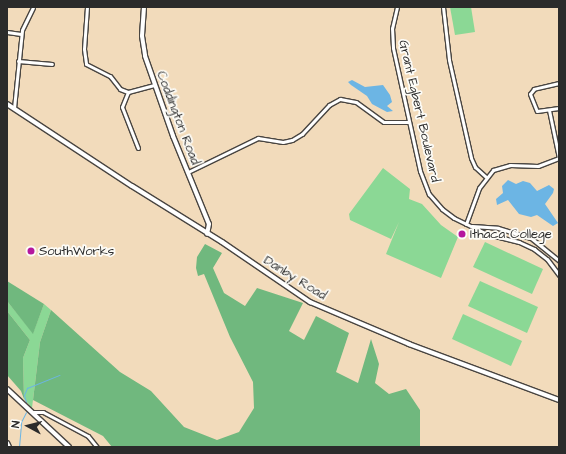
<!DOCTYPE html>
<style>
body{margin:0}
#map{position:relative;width:566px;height:454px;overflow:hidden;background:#f2dbbb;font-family:"Architects Daughter",sans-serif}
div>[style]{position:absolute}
.green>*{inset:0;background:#8bd895}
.forest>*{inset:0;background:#70b87e}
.water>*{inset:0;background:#6cb5e4}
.stream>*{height:1px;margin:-0.5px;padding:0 0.5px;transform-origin:0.5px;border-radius:0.5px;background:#6cb5e4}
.roads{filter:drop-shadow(1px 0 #494541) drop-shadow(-1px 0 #494541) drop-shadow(0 1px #494541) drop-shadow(0 -1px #494541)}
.street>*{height:3px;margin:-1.5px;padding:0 1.5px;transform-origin:1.5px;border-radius:1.5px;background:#fff}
.secondary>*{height:4px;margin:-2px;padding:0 2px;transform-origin:2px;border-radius:2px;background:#fff}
.dots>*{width:11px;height:11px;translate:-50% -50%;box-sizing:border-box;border:2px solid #fdfcf7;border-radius:50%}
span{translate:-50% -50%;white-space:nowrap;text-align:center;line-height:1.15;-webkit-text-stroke:3.5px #fdfcf7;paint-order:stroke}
.street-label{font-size:13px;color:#2b2b2b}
.poi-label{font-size:13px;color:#2b2b2b}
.left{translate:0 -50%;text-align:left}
.frame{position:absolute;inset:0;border:8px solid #2b2b2b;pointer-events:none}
.north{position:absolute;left:8px;top:406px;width:40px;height:40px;-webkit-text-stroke:3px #fdfcf7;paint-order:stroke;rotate:277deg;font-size:11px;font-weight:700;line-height:16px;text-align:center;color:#2b2b2b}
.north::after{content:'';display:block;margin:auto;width:14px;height:18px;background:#2b2b2b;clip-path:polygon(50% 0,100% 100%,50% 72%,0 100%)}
</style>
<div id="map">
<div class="green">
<i style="clip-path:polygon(450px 7px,471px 7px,475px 32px,455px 35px)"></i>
<i style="clip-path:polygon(383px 168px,410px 189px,409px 199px,422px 204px,441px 225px,458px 237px,441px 278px,386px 254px,399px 222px,391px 239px,350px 220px,349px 214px)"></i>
<i style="clip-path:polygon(485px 242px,543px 269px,532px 294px,473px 267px)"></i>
<i style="clip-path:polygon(480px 281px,538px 307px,527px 333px,468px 306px)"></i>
<i style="clip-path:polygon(7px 301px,33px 333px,44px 304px,51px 310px,40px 342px,32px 408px,24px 399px,23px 358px,30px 340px,7px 311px)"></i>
<i style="clip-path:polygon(463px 314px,522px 341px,511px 366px,452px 339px)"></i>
</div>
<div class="forest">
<i style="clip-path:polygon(205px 244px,222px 253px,213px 268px,224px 293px,245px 306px,257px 288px,303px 303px,289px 331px,304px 340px,316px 316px,349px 333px,336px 372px,358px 383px,371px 339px,379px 364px,375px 383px,389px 394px,406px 389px,420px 410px,420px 447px,112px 447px,103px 436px,33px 400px,40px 342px,51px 310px,120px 372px,151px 391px,184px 427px,217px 440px,239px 432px,254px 408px,253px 382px,230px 337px,204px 274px,198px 276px,196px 268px,197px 257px)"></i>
<i style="clip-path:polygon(7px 281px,44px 304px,33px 334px,7px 301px)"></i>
<i style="clip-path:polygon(7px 311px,30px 340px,23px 358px,24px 399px,21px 391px,7px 375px)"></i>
</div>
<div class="water">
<i style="clip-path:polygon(352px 80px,365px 87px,383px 85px,390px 95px,392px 102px,387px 106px,393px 111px,387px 112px,372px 104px,367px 96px,351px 85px,348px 82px)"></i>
<i style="clip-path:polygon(508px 180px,516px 184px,523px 181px,530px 183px,537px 191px,549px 185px,554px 189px,553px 193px,545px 204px,558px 223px,553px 226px,537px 215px,531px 217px,519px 214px,508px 200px,497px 205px,496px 199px,503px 193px,502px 186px)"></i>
</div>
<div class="stream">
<i style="left:26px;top:402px;width:7px;rotate:-106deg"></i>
<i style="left:24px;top:395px;width:8px;rotate:-67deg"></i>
<i style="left:27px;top:388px;width:35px;rotate:-22deg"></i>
<i style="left:19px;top:447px;width:25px;rotate:-85deg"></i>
<i style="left:21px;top:422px;width:11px;rotate:-63deg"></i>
</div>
<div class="roads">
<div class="street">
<i style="left:87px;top:7px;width:42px;rotate:94.1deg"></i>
<i style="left:84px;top:49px;width:15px;rotate:82deg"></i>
<i style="left:86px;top:64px;width:27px;rotate:27deg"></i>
<i style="left:110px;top:76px;width:16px;rotate:52deg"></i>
<i style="left:120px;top:89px;width:9px;rotate:21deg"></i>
<i style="left:128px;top:92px;width:28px;rotate:-15deg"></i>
<i style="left:397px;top:7px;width:22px;rotate:103deg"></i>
<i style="left:392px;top:28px;width:20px;rotate:87deg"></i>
<i style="left:393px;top:48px;width:126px;rotate:77.6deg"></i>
<i style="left:420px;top:171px;width:25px;rotate:69deg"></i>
<i style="left:429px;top:194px;width:20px;rotate:49deg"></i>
<i style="left:442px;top:209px;width:15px;rotate:37deg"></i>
<i style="left:454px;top:218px;width:37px;rotate:26deg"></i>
<i style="left:487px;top:234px;width:33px;rotate:14deg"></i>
<i style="left:519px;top:242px;width:17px;rotate:25deg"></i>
<i style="left:534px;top:249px;width:16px;rotate:38deg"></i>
<i style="left:547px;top:259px;width:20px;rotate:53deg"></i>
<i style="left:443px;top:7px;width:53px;rotate:83.5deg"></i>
<i style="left:449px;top:60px;width:100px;rotate:77.3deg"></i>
<i style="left:471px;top:158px;width:10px;rotate:66deg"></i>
<i style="left:475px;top:167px;width:15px;rotate:42deg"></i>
<i style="left:7px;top:32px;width:14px;rotate:8deg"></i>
<i style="left:18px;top:61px;width:34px;rotate:5deg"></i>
<i style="left:559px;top:83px;width:26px;rotate:167deg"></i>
<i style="left:534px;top:89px;width:6px;rotate:129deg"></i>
<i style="left:530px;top:94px;width:18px;rotate:68deg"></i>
<i style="left:537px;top:111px;width:22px;rotate:-8deg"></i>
<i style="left:128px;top:92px;width:16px;rotate:112deg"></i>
<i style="left:122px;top:107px;width:44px;rotate:68.7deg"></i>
<i style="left:14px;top:108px;width:78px;rotate:-84.1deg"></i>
<i style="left:22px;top:30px;width:25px;rotate:-64deg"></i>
<i style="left:188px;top:172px;width:78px;rotate:-25.9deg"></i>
<i style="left:258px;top:138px;width:25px;rotate:9deg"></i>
<i style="left:283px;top:142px;width:9px;rotate:-13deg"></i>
<i style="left:292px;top:140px;width:12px;rotate:-31deg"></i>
<i style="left:302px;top:134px;width:40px;rotate:-47deg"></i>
<i style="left:329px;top:105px;width:13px;rotate:-29deg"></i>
<i style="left:340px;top:99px;width:16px;rotate:11deg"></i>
<i style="left:356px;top:102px;width:34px;rotate:36deg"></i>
<i style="left:384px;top:122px;width:25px"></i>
<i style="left:466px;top:224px;width:38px;rotate:-70deg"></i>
<i style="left:479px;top:188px;width:23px;rotate:-52deg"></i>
<i style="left:493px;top:170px;width:18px;rotate:-16deg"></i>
<i style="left:510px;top:165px;width:28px;rotate:2deg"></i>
<i style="left:538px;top:166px;width:22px;rotate:-21deg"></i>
<i style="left:559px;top:158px;width:49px;rotate:-101.8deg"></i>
<i style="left:472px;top:226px;width:26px;rotate:4deg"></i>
<i style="left:498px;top:228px;width:34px;rotate:17deg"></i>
<i style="left:531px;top:238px;width:36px;rotate:39deg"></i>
<i style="left:33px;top:412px;width:10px"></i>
<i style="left:43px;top:412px;width:51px;rotate:28.1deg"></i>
<i style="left:88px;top:436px;width:14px;rotate:51deg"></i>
</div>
<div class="secondary">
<i style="left:144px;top:7px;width:29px;rotate:94deg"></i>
<i style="left:142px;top:36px;width:20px;rotate:81deg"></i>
<i style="left:145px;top:56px;width:85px;rotate:70.7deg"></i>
<i style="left:173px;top:136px;width:95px;rotate:67.8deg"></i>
<i style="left:209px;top:224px;width:10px;rotate:101deg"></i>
<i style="left:7px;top:104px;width:149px;rotate:33.3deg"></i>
<i style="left:132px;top:186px;width:106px;rotate:31.9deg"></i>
<i style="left:222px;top:242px;width:107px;rotate:34.3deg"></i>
<i style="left:310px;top:302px;width:108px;rotate:23deg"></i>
<i style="left:409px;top:344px;width:160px;rotate:20.5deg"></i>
<i style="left:7px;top:389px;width:85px;rotate:43.1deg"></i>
<i style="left:7px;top:443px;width:4px;rotate:63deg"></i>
</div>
</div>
<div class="dots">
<i style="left:462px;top:234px;background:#b5179e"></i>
<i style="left:31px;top:251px;background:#b5179e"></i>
</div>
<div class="street-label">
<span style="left:419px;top:111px;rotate:77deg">Grant Egbert Boulevard</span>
<span style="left:178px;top:118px;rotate:69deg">Coddington Road</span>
<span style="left:295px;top:278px;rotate:32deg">Danby Road</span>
</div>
<div class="poi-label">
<span class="left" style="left:470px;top:234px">Ithaca College</span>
<span class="left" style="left:39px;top:251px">SouthWorks</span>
</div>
<div class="frame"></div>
<div class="north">N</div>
</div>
